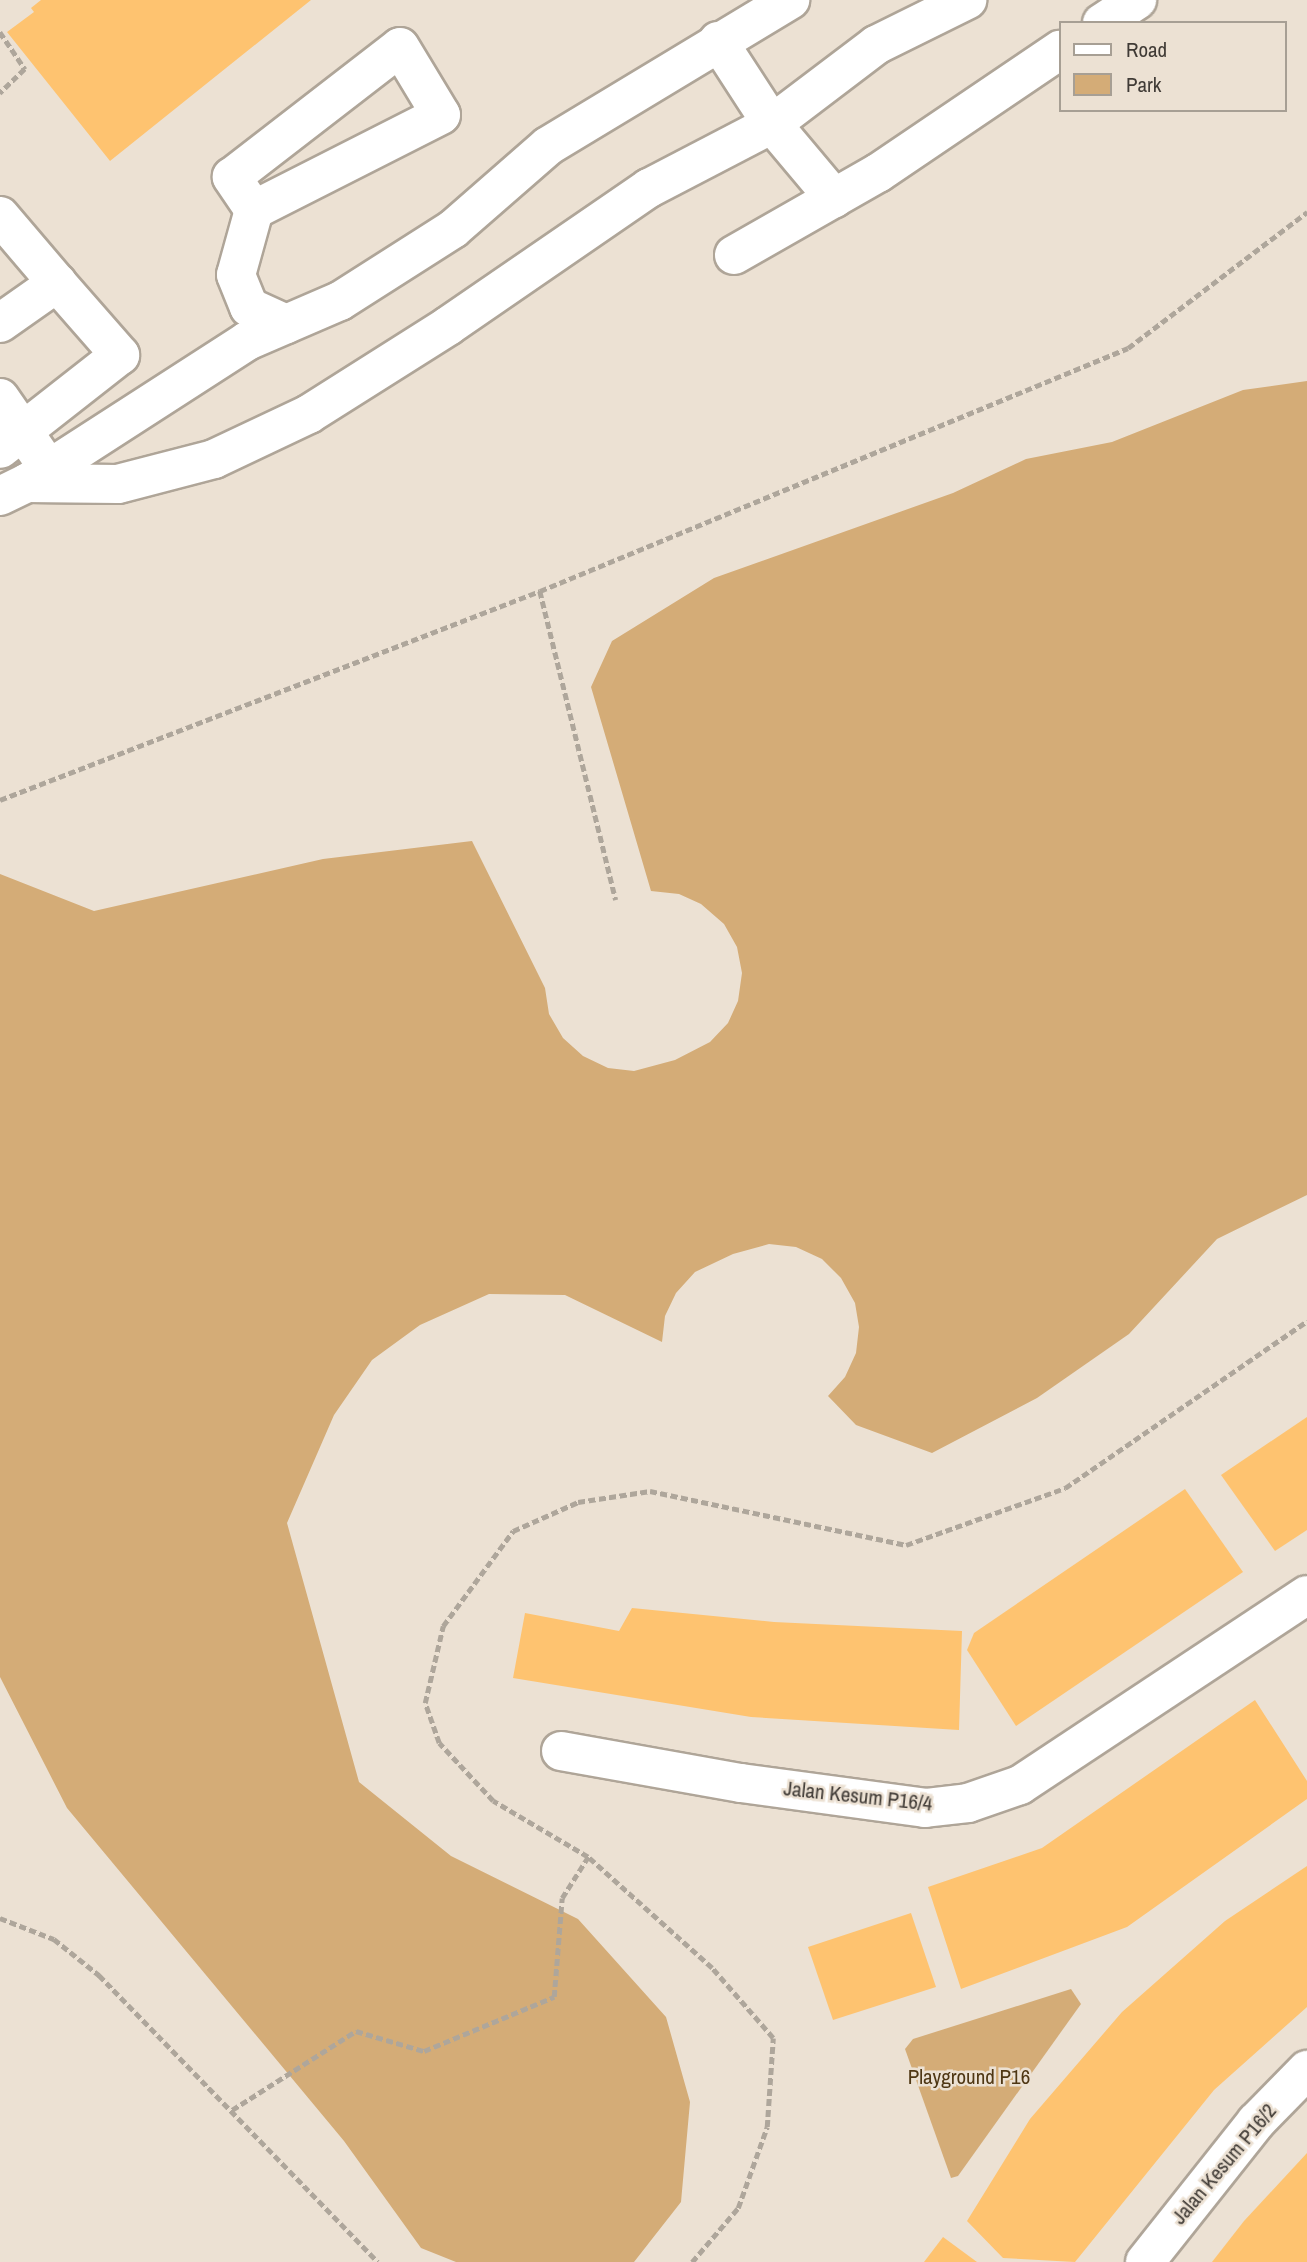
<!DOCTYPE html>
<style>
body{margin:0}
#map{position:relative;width:1307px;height:2262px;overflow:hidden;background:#ece1d3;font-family:"Archivo Narrow",sans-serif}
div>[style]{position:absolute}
.green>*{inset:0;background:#d4ac77}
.building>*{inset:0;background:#fec370}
.path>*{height:4.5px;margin-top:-2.25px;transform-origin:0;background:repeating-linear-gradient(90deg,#aea69b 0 7px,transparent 0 10.5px)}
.roads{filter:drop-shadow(2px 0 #afa598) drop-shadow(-2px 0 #afa598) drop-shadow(0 2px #afa598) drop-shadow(0 -2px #afa598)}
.minor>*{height:38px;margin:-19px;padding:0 19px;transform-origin:19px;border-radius:19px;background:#fff}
span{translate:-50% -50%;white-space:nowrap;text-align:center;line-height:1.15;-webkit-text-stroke:5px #ece1d3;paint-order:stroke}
.street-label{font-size:21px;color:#403b36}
.park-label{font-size:21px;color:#4f3714}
.legend{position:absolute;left:1059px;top:21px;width:228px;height:91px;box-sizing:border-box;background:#ece1d3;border:2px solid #a79f94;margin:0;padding:9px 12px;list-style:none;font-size:21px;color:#403b36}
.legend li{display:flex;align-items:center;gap:14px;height:35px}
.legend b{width:35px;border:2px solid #a79f94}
</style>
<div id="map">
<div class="green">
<i style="clip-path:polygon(1307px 381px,1307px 1195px,1217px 1239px,1129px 1334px,1037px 1398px,932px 1453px,856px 1425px,828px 1396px,845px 1377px,856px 1353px,859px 1327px,855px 1303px,841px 1278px,822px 1259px,796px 1247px,769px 1244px,733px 1254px,695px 1272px,676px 1293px,665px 1316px,662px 1342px,565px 1295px,489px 1294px,420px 1325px,372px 1360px,334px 1415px,287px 1523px,359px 1782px,451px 1856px,578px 1919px,666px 2017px,690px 2102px,681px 2202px,634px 2262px,456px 2262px,421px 2248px,344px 2141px,67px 1808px,0 1677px,0 874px,94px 911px,323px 859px,472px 841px,545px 988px,549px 1014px,563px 1038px,583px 1056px,608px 1068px,634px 1071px,675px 1060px,710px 1042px,728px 1023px,738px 1001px,742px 973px,737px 947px,724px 924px,701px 904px,679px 894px,651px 891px,591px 687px,612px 641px,714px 578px,953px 493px,1026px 459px,1112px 442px,1243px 390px)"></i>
<i style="clip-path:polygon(1071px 1989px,1081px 2004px,958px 2176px,951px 2178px,905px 2049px,913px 2039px)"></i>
</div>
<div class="building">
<i style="clip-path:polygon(41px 0,311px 0,110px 161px,7px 32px,34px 12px,31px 8px)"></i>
<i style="clip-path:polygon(1307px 1417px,1307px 1530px,1275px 1551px,1221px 1475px)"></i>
<i style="clip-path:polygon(1185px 1489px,1243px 1572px,1016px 1726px,967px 1650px,974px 1633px)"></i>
<i style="clip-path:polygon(632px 1608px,774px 1622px,962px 1631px,959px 1730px,751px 1717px,513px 1678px,525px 1613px,619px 1631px)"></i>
<i style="clip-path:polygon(1255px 1700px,1307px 1781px,1307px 1799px,1127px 1927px,961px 1989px,928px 1887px,1042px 1848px)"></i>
<i style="clip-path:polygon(1307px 1866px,1307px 2007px,1214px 2090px,1075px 2262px,1003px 2258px,967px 2221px,1030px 2119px,1122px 2012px,1225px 1921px)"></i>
<i style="clip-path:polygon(911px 1913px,936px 1987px,833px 2020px,808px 1947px)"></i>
<i style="clip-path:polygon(1307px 2153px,1307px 2262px,1212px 2262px,1244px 2221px)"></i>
<i style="clip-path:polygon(943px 2237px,977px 2262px,924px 2262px)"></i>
</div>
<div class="path">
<i style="left:0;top:32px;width:45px;rotate:56deg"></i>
<i style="left:25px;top:69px;width:35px;rotate:136deg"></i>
<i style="left:540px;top:591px;width:318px;rotate:76.2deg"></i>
<i style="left:0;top:800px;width:579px;rotate:-21.16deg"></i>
<i style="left:540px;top:591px;width:636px;rotate:-22.45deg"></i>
<i style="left:1128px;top:348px;width:225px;rotate:-37.2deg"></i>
<i style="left:0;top:1918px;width:58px;rotate:21.3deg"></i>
<i style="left:54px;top:1939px;width:58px;rotate:38.7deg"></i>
<i style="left:99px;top:1975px;width:400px;rotate:45.8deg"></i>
<i style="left:232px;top:2110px;width:147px;rotate:-32.5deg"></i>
<i style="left:356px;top:2031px;width:71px;rotate:16.4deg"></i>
<i style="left:424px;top:2051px;width:141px;rotate:-22.6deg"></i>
<i style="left:554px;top:1997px;width:99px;rotate:-85.4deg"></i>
<i style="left:562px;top:1898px;width:49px;rotate:-57.6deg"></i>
<i style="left:692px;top:2262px;width:71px;rotate:-49.6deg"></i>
<i style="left:738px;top:2208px;width:86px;rotate:-70.3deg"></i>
<i style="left:767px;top:2127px;width:89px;rotate:-86.1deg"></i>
<i style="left:773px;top:2038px;width:93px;rotate:-131.1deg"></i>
<i style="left:712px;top:1968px;width:166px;rotate:-138.2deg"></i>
<i style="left:588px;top:1857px;width:110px;rotate:-149.5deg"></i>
<i style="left:493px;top:1801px;width:79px;rotate:-133deg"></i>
<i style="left:439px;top:1743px;width:42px;rotate:-109.3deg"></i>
<i style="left:425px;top:1703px;width:79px;rotate:-76.8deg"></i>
<i style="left:443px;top:1626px;width:118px;rotate:-53.6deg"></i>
<i style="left:513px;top:1531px;width:71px;rotate:-24deg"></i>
<i style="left:578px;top:1502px;width:73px;rotate:-8.7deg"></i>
<i style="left:650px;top:1491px;width:262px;rotate:11.9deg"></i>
<i style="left:906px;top:1545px;width:169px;rotate:-19.7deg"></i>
<i style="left:1065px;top:1488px;width:294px;rotate:-34.6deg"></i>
</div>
<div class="roads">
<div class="minor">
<i style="left:1102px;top:23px;width:42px;rotate:-33.3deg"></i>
<i style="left:718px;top:41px;width:99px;rotate:57deg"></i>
<i style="left:772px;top:124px;width:97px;rotate:50deg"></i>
<i style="left:254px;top:210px;width:40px;rotate:-124deg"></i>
<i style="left:232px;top:177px;width:212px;rotate:-37.7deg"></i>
<i style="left:400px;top:47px;width:79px;rotate:58.9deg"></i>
<i style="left:441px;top:115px;width:210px;rotate:153.1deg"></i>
<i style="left:254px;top:210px;width:67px;rotate:105.5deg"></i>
<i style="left:236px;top:275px;width:35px;rotate:68deg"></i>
<i style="left:249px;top:307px;width:41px;rotate:24.7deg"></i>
<i style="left:0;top:216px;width:88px;rotate:49.6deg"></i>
<i style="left:734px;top:255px;width:166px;rotate:-29.7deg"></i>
<i style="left:878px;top:173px;width:220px;rotate:-34.1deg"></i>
<i style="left:0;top:323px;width:70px;rotate:-35.1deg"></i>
<i style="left:57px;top:283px;width:96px;rotate:48.8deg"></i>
<i style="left:120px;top:355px;width:152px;rotate:141.9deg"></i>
<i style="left:0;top:398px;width:67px;rotate:55.4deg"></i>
<i style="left:27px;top:483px;width:91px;rotate:0.6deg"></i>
<i style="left:118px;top:484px;width:99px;rotate:-14.6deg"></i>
<i style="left:214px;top:459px;width:105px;rotate:-25.3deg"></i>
<i style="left:309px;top:414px;width:165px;rotate:-32.3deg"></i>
<i style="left:448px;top:326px;width:244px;rotate:-34.5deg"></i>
<i style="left:649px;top:188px;width:139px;rotate:-27.5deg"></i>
<i style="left:772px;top:124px;width:131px;rotate:-37.2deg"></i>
<i style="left:876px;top:45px;width:102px;rotate:-26.3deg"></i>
<i style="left:0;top:496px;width:30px;rotate:-26deg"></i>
<i style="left:27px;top:483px;width:262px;rotate:-32.8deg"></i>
<i style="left:247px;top:341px;width:101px;rotate:-23.3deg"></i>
<i style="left:340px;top:301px;width:134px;rotate:-32.5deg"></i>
<i style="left:453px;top:229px;width:126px;rotate:-41.1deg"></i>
<i style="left:548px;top:146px;width:283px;rotate:-31.1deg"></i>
<i style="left:561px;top:1751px;width:183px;rotate:10.1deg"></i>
<i style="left:741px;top:1783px;width:186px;rotate:7.7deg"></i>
<i style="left:925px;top:1808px;width:43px;rotate:-6.6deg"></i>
<i style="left:968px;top:1803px;width:55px;rotate:-19.1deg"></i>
<i style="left:1020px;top:1785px;width:344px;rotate:-33.5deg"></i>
<i style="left:1145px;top:2262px;width:179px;rotate:-51.6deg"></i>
<i style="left:1256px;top:2122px;width:73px;rotate:-45.6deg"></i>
</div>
</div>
<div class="street-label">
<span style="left:858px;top:1796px;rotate:6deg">Jalan Kesum P16/4</span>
<span style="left:1224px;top:2164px;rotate:-50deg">Jalan Kesum P16/2</span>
</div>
<div class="park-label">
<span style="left:969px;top:2077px">Playground P16</span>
</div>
<ul class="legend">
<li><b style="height:9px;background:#fff"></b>Road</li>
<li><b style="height:19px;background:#d4ac77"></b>Park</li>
</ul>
</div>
